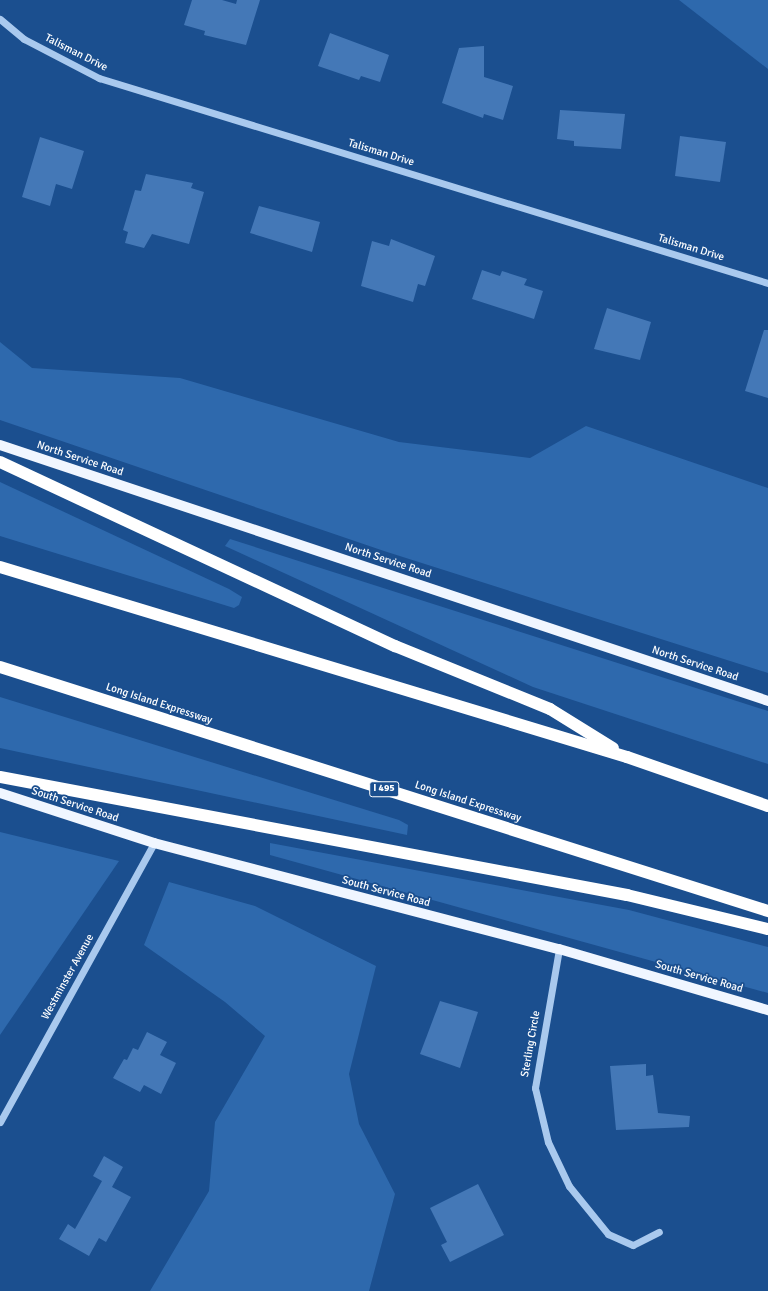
<!DOCTYPE html>
<style>
body{margin:0}
#map{position:relative;width:768px;height:1291px;overflow:hidden;background:#1b4f8f;font-family:Signika,sans-serif}
div>[style]{position:absolute}
.green>*{inset:0;background:#2e69ad}
.building>*{inset:0;background:#4478b7}
.minor>*{height:7px;margin:-3.5px;padding:0 3.5px;transform-origin:3.5px;border-radius:3.5px;background:#a9c9ee}
.major>*{height:10px;margin:-5px;padding:0 5px;transform-origin:5px;border-radius:5px;background:#f0f6ff}
.highway>*{height:12px;margin:-6px;padding:0 6px;transform-origin:6px;border-radius:6px;background:#fff}
span{translate:-50% -50%;white-space:nowrap;text-align:center;line-height:1.15;-webkit-text-stroke:3.5px #1b4f8f;paint-order:stroke}
.shield-label span{padding:1px 3px;background:#1b4f8f;border:1px solid;border-radius:3px;-webkit-text-stroke-width:0}
.shield-label{font-size:10px;color:#fff;font-weight:700}
.street-label{font-size:11px;color:#fff}
</style>
<div id="map">
<div class="green">
<i style="clip-path:polygon(679px 0,768px 0,768px 69px)"></i>
<i style="clip-path:polygon(0 342px,32px 368px,180px 378px,399px 442px,530px 458px,586px 426px,768px 488px,768px 673px,384px 551px,0 420px)"></i>
<i style="clip-path:polygon(0 482px,229px 589px,242px 597px,239px 605px,234px 608px,0 536px)"></i>
<i style="clip-path:polygon(230px 539px,768px 711px,768px 764px,533px 687px,225px 546px)"></i>
<i style="clip-path:polygon(0 697px,399px 820px,408px 825px,407px 835px,0 748px)"></i>
<i style="clip-path:polygon(0 832px,119px 861px,0 1035px)"></i>
<i style="clip-path:polygon(270px 843px,629px 910px,768px 947px,768px 993px,270px 855px)"></i>
<i style="clip-path:polygon(169px 882px,255px 906px,376px 966px,349px 1074px,359px 1124px,395px 1194px,369px 1291px,150px 1291px,209px 1191px,215px 1122px,265px 1036px,225px 1002px,144px 945px)"></i>
</div>
<div class="building">
<i style="clip-path:polygon(192px 0,222px 0,236px 4px,237px 0,260px 0,246px 45px,204px 35px,205px 31px,184px 25px)"></i>
<i style="clip-path:polygon(330px 33px,389px 55px,380px 82px,361px 76px,359px 80px,318px 66px)"></i>
<i style="clip-path:polygon(484px 46px,484px 77px,513px 86px,503px 120px,484px 114px,483px 118px,442px 103px,459px 48px)"></i>
<i style="clip-path:polygon(560px 110px,625px 114px,621px 149px,574px 146px,574px 141px,557px 139px)"></i>
<i style="clip-path:polygon(680px 136px,726px 142px,720px 182px,675px 176px)"></i>
<i style="clip-path:polygon(40px 137px,84px 151px,72px 189px,56px 184px,50px 206px,22px 197px)"></i>
<i style="clip-path:polygon(146px 174px,193px 183px,191px 188px,204px 192px,189px 244px,152px 234px,144px 248px,125px 243px,128px 232px,123px 230px,135px 190px,141px 191px)"></i>
<i style="clip-path:polygon(259px 206px,320px 222px,312px 252px,250px 233px)"></i>
<i style="clip-path:polygon(391px 239px,435px 256px,425px 286px,418px 284px,413px 302px,361px 286px,372px 241px,389px 246px)"></i>
<i style="clip-path:polygon(482px 270px,500px 276px,502px 271px,527px 279px,524px 285px,543px 291px,534px 319px,472px 299px)"></i>
<i style="clip-path:polygon(607px 308px,651px 322px,640px 360px,594px 349px)"></i>
<i style="clip-path:polygon(764px 330px,768px 330px,768px 398px,745px 391px)"></i>
<i style="clip-path:polygon(440px 1001px,478px 1012px,460px 1068px,420px 1054px)"></i>
<i style="clip-path:polygon(147px 1032px,167px 1042px,160px 1055px,176px 1063px,161px 1094px,144px 1085px,140px 1092px,113px 1078px,124px 1059px,127px 1060px,133px 1048px,138px 1050px)"></i>
<i style="clip-path:polygon(646px 1064px,646px 1076px,653px 1075px,658px 1113px,690px 1116px,689px 1127px,616px 1130px,610px 1066px)"></i>
<i style="clip-path:polygon(104px 1156px,123px 1167px,112px 1187px,131px 1197px,106px 1242px,99px 1238px,89px 1256px,59px 1239px,68px 1224px,75px 1229px,102px 1181px,93px 1176px)"></i>
<i style="clip-path:polygon(478px 1184px,504px 1235px,450px 1262px,441px 1245px,447px 1242px,430px 1208px)"></i>
</div>
<div class="minor">
<i style="left:0;top:19px;width:31px;rotate:40deg"></i>
<i style="left:24px;top:39px;width:85px;rotate:27.5deg"></i>
<i style="left:99px;top:78px;width:700px;rotate:17.04deg"></i>
<i style="left:559px;top:949px;width:141px;rotate:99.8deg"></i>
<i style="left:535px;top:1088px;width:56px;rotate:76.5deg"></i>
<i style="left:548px;top:1142px;width:49px;rotate:64.5deg"></i>
<i style="left:569px;top:1186px;width:62px;rotate:50.9deg"></i>
<i style="left:608px;top:1234px;width:27px;rotate:24deg"></i>
<i style="left:633px;top:1245px;width:29px;rotate:-27deg"></i>
<i style="left:0;top:1122px;width:319px;rotate:-61.1deg"></i>
</div>
<div class="major">
<i style="left:0;top:445px;width:810px;rotate:18.43deg"></i>
<i style="left:0;top:793px;width:162px;rotate:18deg"></i>
<i style="left:154px;top:843px;width:419px;rotate:14.7deg"></i>
<i style="left:559px;top:949px;width:218px;rotate:16.3deg"></i>
</div>
<div class="highway">
<i style="left:0;top:462px;width:436px;rotate:25deg"></i>
<i style="left:395px;top:646px;width:167px;rotate:22.1deg"></i>
<i style="left:550px;top:709px;width:74px;rotate:31.8deg"></i>
<i style="left:0;top:567px;width:655px;rotate:16.86deg"></i>
<i style="left:627px;top:757px;width:149px;rotate:19.2deg"></i>
<i style="left:0;top:667px;width:806px;rotate:17.63deg"></i>
<i style="left:0;top:777px;width:638px;rotate:10.66deg"></i>
<i style="left:627px;top:895px;width:145px;rotate:13.6deg"></i>
</div>
<div class="shield-label">
<span style="left:384px;top:789px">I 495</span>
</div>
<div class="street-label">
<span style="left:76px;top:53px;rotate:27deg">Talisman Drive</span>
<span style="left:381px;top:153px;rotate:17deg">Talisman Drive</span>
<span style="left:691px;top:248px;rotate:17deg">Talisman Drive</span>
<span style="left:80px;top:459px;rotate:18deg">North Service Road</span>
<span style="left:388px;top:561px;rotate:18deg">North Service Road</span>
<span style="left:695px;top:664px;rotate:18deg">North Service Road</span>
<span style="left:159px;top:704px;rotate:18deg">Long Island Expressway</span>
<span style="left:468px;top:802px;rotate:18deg">Long Island Expressway</span>
<span style="left:75px;top:805px;rotate:18deg">South Service Road</span>
<span style="left:386px;top:892px;rotate:15deg">South Service Road</span>
<span style="left:68px;top:977px;rotate:-61deg">Westminster Avenue</span>
<span style="left:699px;top:977px;rotate:16deg">South Service Road</span>
<span style="left:531px;top:1044px;rotate:-80deg">Sterling Circle</span>
</div>
</div>
